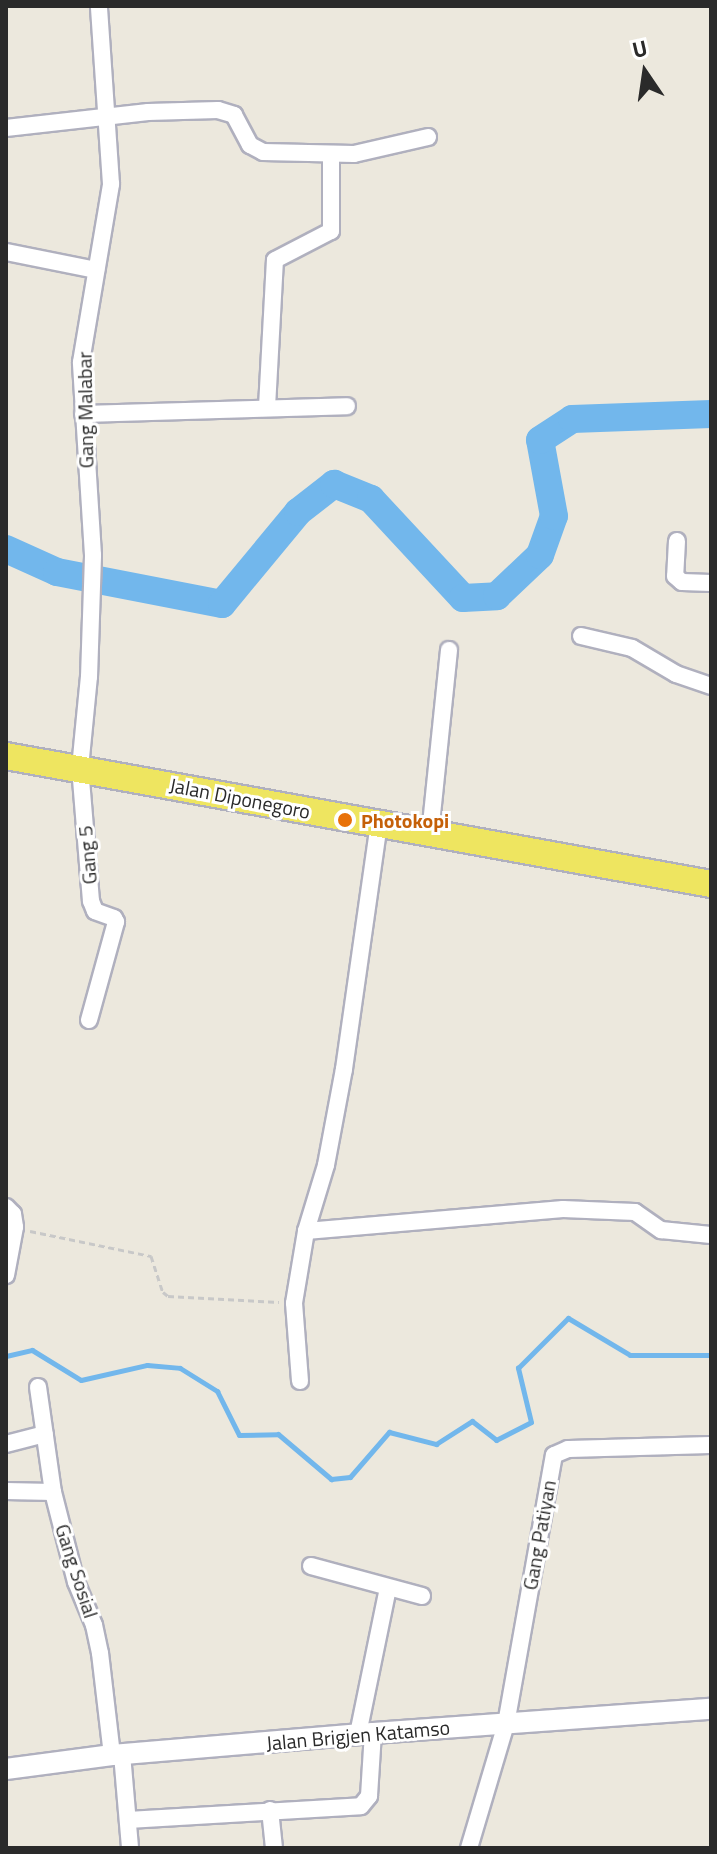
<!DOCTYPE html>
<style>
body{margin:0}
#map{position:relative;width:717px;height:1854px;overflow:hidden;background:#ece8dd;font-family:"Titillium Web",sans-serif}
div>[style]{position:absolute}
.stream>*{height:5px;margin:-2.5px;padding:0 2.5px;transform-origin:2.5px;border-radius:2.5px;background:#72b7ec}
.river>*{height:28px;margin:-14px;padding:0 14px;transform-origin:14px;border-radius:14px;background:#72b7ec}
.path>*{height:3px;margin-top:-1.5px;transform-origin:0;background:repeating-linear-gradient(90deg,#c8c8c8 0 6px,transparent 0 10px)}
.roads{filter:drop-shadow(2px 0 #b0b0be) drop-shadow(-2px 0 #b0b0be) drop-shadow(0 2px #b0b0be) drop-shadow(0 -2px #b0b0be)}
.minor>*{height:16px;margin:-8px;padding:0 8px;transform-origin:8px;border-radius:8px;background:#fff}
.tertiary>*{height:20px;margin:-10px;padding:0 10px;transform-origin:10px;border-radius:10px;background:#fff}
.primary>*{height:26px;margin:-13px;padding:0 13px;transform-origin:13px;border-radius:13px;background:#eee560}
.dots>*{width:22px;height:22px;translate:-50% -50%;box-sizing:border-box;border:4px solid #fff;border-radius:50%}
span{translate:-50% -50%;white-space:nowrap;text-align:center;line-height:1.15;-webkit-text-stroke:6px #fff;paint-order:stroke}
.street-label{font-size:20px;color:#2a2a2a}
.food-label{font-size:20px;color:#c56008;font-weight:700}
.left{translate:0 -50%;text-align:left}
.frame{position:absolute;inset:0;border:8px solid #2a2a2a;pointer-events:none}
.north{position:absolute;left:605px;top:32px;width:80px;height:80px;-webkit-text-stroke:6px #fff;paint-order:stroke;rotate:347deg;font-size:22px;font-weight:700;line-height:32px;text-align:center;color:#2a2a2a}
.north::after{content:'';display:block;margin:auto;width:28px;height:36px;background:#2a2a2a;clip-path:polygon(50% 0,100% 100%,50% 72%,0 100%)}
</style>
<div id="map">
<div class="stream">
<i style="left:6px;top:1356px;width:27px;rotate:-13deg"></i>
<i style="left:32px;top:1350px;width:57px;rotate:31.5deg"></i>
<i style="left:81px;top:1380px;width:68px;rotate:-12.8deg"></i>
<i style="left:147px;top:1365px;width:33px;rotate:5deg"></i>
<i style="left:180px;top:1368px;width:44px;rotate:31.9deg"></i>
<i style="left:217px;top:1391px;width:49px;rotate:63.4deg"></i>
<i style="left:239px;top:1435px;width:39px;rotate:-1deg"></i>
<i style="left:278px;top:1434px;width:70px;rotate:40.3deg"></i>
<i style="left:331px;top:1479px;width:19px;rotate:-6deg"></i>
<i style="left:350px;top:1477px;width:60px;rotate:-49.1deg"></i>
<i style="left:389px;top:1432px;width:49px;rotate:14.3deg"></i>
<i style="left:436px;top:1444px;width:43px;rotate:-32.6deg"></i>
<i style="left:472px;top:1421px;width:31px;rotate:38deg"></i>
<i style="left:496px;top:1440px;width:39px;rotate:-27deg"></i>
<i style="left:531px;top:1422px;width:56px;rotate:-103.5deg"></i>
<i style="left:518px;top:1368px;width:71px;rotate:-45deg"></i>
<i style="left:568px;top:1318px;width:72px;rotate:30.8deg"></i>
<i style="left:630px;top:1355px;width:81px"></i>
</div>
<div class="river">
<i style="left:6px;top:549px;width:56px;rotate:24.3deg"></i>
<i style="left:57px;top:572px;width:168px;rotate:11deg"></i>
<i style="left:222px;top:604px;width:119px;rotate:-50.4deg"></i>
<i style="left:298px;top:512px;width:46px;rotate:-37.9deg"></i>
<i style="left:334px;top:484px;width:40px;rotate:22deg"></i>
<i style="left:371px;top:499px;width:135px;rotate:47.1deg"></i>
<i style="left:463px;top:598px;width:34px;rotate:-3deg"></i>
<i style="left:497px;top:596px;width:59px;rotate:-43.6deg"></i>
<i style="left:540px;top:555px;width:41px;rotate:-70.3deg"></i>
<i style="left:554px;top:516px;width:77px;rotate:-100.4deg"></i>
<i style="left:540px;top:440px;width:38px;rotate:-33deg"></i>
<i style="left:572px;top:419px;width:139px;rotate:-2.1deg"></i>
</div>
<div class="path">
<i style="left:30px;top:1231px;width:124px;rotate:11.7deg"></i>
<i style="left:151px;top:1256px;width:38px;rotate:72deg"></i>
<i style="left:163px;top:1292px;width:6px;rotate:39deg"></i>
<i style="left:168px;top:1296px;width:111px;rotate:3.1deg"></i>
</div>
<div class="roads">
<div class="minor">
<i style="left:6px;top:128px;width:143px;rotate:-6.4deg"></i>
<i style="left:148px;top:112px;width:70px;rotate:-1.6deg"></i>
<i style="left:218px;top:110px;width:17px;rotate:17deg"></i>
<i style="left:234px;top:115px;width:34px;rotate:62deg"></i>
<i style="left:250px;top:145px;width:15px;rotate:28deg"></i>
<i style="left:263px;top:152px;width:91px;rotate:1.3deg"></i>
<i style="left:354px;top:154px;width:76px;rotate:-12.9deg"></i>
<i style="left:6px;top:252px;width:92px;rotate:11.3deg"></i>
<i style="left:267px;top:407px;width:147px;rotate:-86.9deg"></i>
<i style="left:275px;top:260px;width:63px;rotate:-27.4deg"></i>
<i style="left:331px;top:231px;width:76px;rotate:-90deg"></i>
<i style="left:83px;top:414px;width:264px;rotate:-1.7deg"></i>
<i style="left:677px;top:541px;width:35px;rotate:93deg"></i>
<i style="left:675px;top:576px;width:9px;rotate:41deg"></i>
<i style="left:682px;top:582px;width:29px;rotate:2deg"></i>
<i style="left:581px;top:636px;width:52px;rotate:13.2deg"></i>
<i style="left:632px;top:648px;width:51px;rotate:30.6deg"></i>
<i style="left:676px;top:674px;width:37px;rotate:19deg"></i>
<i style="left:430px;top:834px;width:185px;rotate:-84.1deg"></i>
<i style="left:89px;top:1020px;width:102px;rotate:-74.6deg"></i>
<i style="left:116px;top:922px;width:4px;rotate:-117deg"></i>
<i style="left:114px;top:918px;width:20px;rotate:-160deg"></i>
<i style="left:95px;top:911px;width:11px;rotate:-112deg"></i>
<i style="left:91px;top:901px;width:133px;rotate:-94.7deg"></i>
<i style="left:80px;top:768px;width:91px;rotate:-84.4deg"></i>
<i style="left:89px;top:677px;width:122px;rotate:-88.1deg"></i>
<i style="left:93px;top:555px;width:193px;rotate:-93.6deg"></i>
<i style="left:81px;top:362px;width:181px;rotate:-80.4deg"></i>
<i style="left:111px;top:184px;width:178px;rotate:-93.9deg"></i>
<i style="left:6px;top:1207px;width:10px;rotate:45deg"></i>
<i style="left:13px;top:1214px;width:13px;rotate:81deg"></i>
<i style="left:15px;top:1227px;width:49px;rotate:100.6deg"></i>
<i style="left:306px;top:1231px;width:258px;rotate:-4.9deg"></i>
<i style="left:563px;top:1209px;width:72px;rotate:2.4deg"></i>
<i style="left:635px;top:1212px;width:32px;rotate:35deg"></i>
<i style="left:661px;top:1230px;width:50px;rotate:5.7deg"></i>
<i style="left:300px;top:1381px;width:78px;rotate:-94.4deg"></i>
<i style="left:294px;top:1303px;width:73px;rotate:-80.5deg"></i>
<i style="left:306px;top:1231px;width:69px;rotate:-73.1deg"></i>
<i style="left:326px;top:1165px;width:98px;rotate:-79.4deg"></i>
<i style="left:344px;top:1069px;width:247px;rotate:-81.9deg"></i>
<i style="left:38px;top:1387px;width:106px;rotate:81.9deg"></i>
<i style="left:53px;top:1492px;width:93px;rotate:75.7deg"></i>
<i style="left:76px;top:1582px;width:47px;rotate:67.3deg"></i>
<i style="left:94px;top:1625px;width:29px;rotate:78deg"></i>
<i style="left:100px;top:1653px;width:103px;rotate:83.3deg"></i>
<i style="left:6px;top:1444px;width:40px;rotate:-14.4deg"></i>
<i style="left:6px;top:1491px;width:47px;rotate:1.2deg"></i>
<i style="left:311px;top:1566px;width:115px;rotate:15.1deg"></i>
<i style="left:358px;top:1734px;width:149px;rotate:-78.4deg"></i>
<i style="left:122px;top:1754px;width:94px;rotate:85.1deg"></i>
<i style="left:270px;top:1810px;width:38px;rotate:84deg"></i>
<i style="left:128px;top:1820px;width:233px;rotate:-3.4deg"></i>
<i style="left:361px;top:1806px;width:13px;rotate:-51deg"></i>
<i style="left:369px;top:1796px;width:63px;rotate:-86.4deg"></i>
<i style="left:469px;top:1848px;width:129px;rotate:-73.4deg"></i>
<i style="left:506px;top:1724px;width:273px;rotate:-79.9deg"></i>
<i style="left:554px;top:1455px;width:15px;rotate:-23deg"></i>
<i style="left:568px;top:1449px;width:143px;rotate:-1.6deg"></i>
</div>
<div class="tertiary">
<i style="left:6px;top:1769px;width:107px;rotate:-7.5deg"></i>
<i style="left:112px;top:1755px;width:262px;rotate:-4.8deg"></i>
<i style="left:373px;top:1733px;width:339px;rotate:-4.1deg"></i>
</div>
<div class="primary">
<i style="left:6px;top:756px;width:717px;rotate:10.29deg"></i>
</div>
</div>
<div class="dots">
<i style="left:345px;top:820px;background:#e8710a"></i>
</div>
<div class="street-label">
<span style="left:85px;top:410px;rotate:-91deg">Gang Malabar</span>
<span style="left:240px;top:798px;rotate:11deg">Jalan Diponegoro</span>
<span style="left:87px;top:855px;rotate:-95deg">Gang 5</span>
<span style="left:539px;top:1535px;rotate:-80deg">Gang Patiyan</span>
<span style="left:77px;top:1571px;rotate:72deg">Gang Sosial</span>
<span style="left:358px;top:1735px;rotate:-5deg">Jalan Brigjen Katamso</span>
</div>
<div class="food-label">
<span class="left" style="left:361px;top:820px">Photokopi</span>
</div>
<div class="frame"></div>
<div class="north">U</div>
</div>
